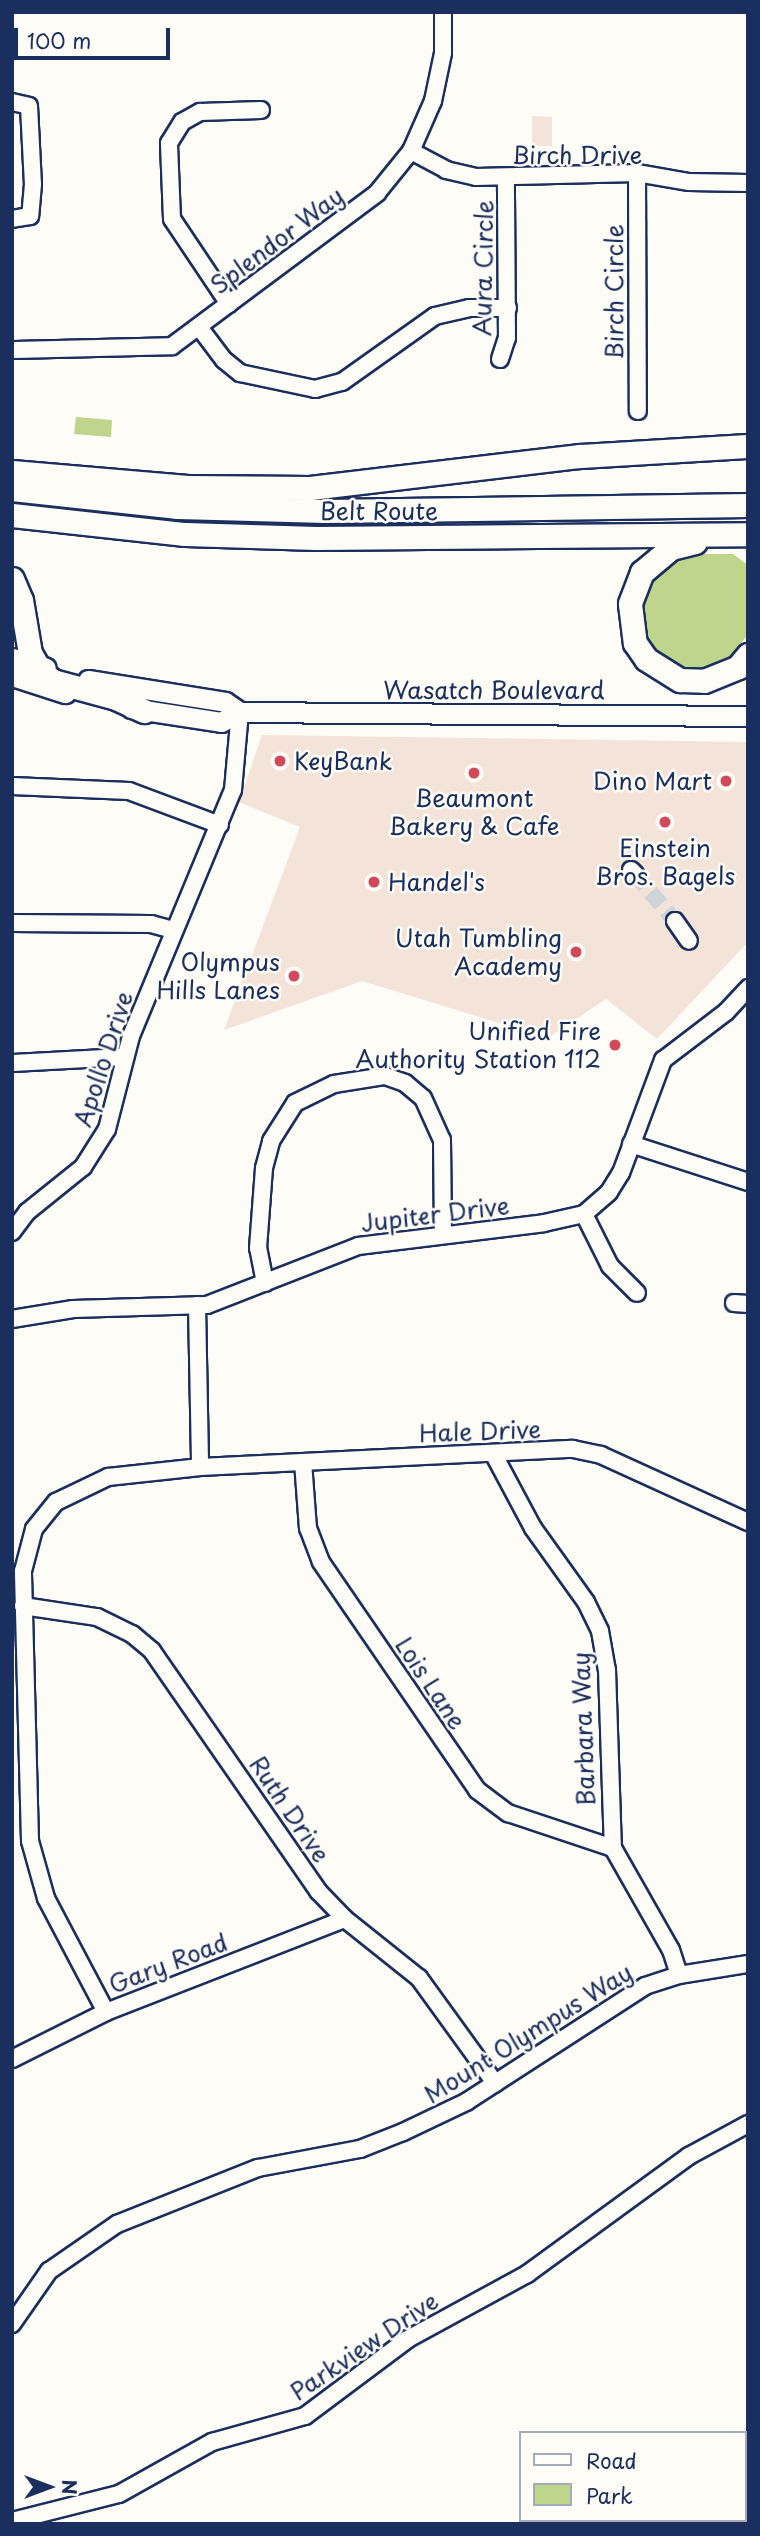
<!DOCTYPE html>
<style>
body{margin:0}
#map{position:relative;width:760px;height:2536px;overflow:hidden;background:#fdfcf7;font-family:"Playpen Sans",sans-serif}
div>[style]{position:absolute}
.built>*{inset:0;background:#f3e3d9}
.green>*{inset:0;background:#bed58b}
.minor-tunnel>*{height:16px;margin-top:-8px;transform-origin:0;background:repeating-linear-gradient(90deg,#d0d3d8 0 16px,transparent 0 24px)}
.roads{filter:drop-shadow(2px 0 #1b2f5e) drop-shadow(-2px 0 #1b2f5e) drop-shadow(0 2px #1b2f5e) drop-shadow(0 -2px #1b2f5e)}
.minor>*{height:16px;margin:-8px;padding:0 8px;transform-origin:8px;border-radius:8px;background:#fdfcf7}
.major>*{height:19px;margin:-9.5px;padding:0 9.5px;transform-origin:9.5px;border-radius:9.5px;background:#fdfcf7}
.highway>*{height:23px;margin:-11.5px;padding:0 11.5px;transform-origin:11.5px;border-radius:11.5px;background:#fdfcf7}
.dots>*{width:19px;height:19px;translate:-50% -50%;box-sizing:border-box;border:4px solid #fdfcf7;border-radius:50%}
span{translate:-50% -50%;white-space:nowrap;text-align:center;line-height:1.15;-webkit-text-stroke:5px #fdfcf7;paint-order:stroke}
.street-label{font-size:24px;color:#1b2f5e}
.poi-label{font-size:24px;color:#1b2f5e}
.left{translate:0 -50%;text-align:left}
.right{translate:-100% -50%;text-align:right}
.frame{position:absolute;inset:0;border:14px solid #1b2f5e;pointer-events:none}
.legend{position:absolute;left:519px;top:2431px;width:228px;height:91px;box-sizing:border-box;background:#fdfcf7;border:2px solid #a3aaba;margin:0;padding:9px 12px;list-style:none;font-size:21px;color:#1b2f5e}
.legend li{display:flex;align-items:center;gap:14px;height:35px}
.legend b{width:35px;border:2px solid #a3aaba}
.north{position:absolute;left:14px;top:2452px;width:70px;height:70px;-webkit-text-stroke:5px #fdfcf7;paint-order:stroke;rotate:90deg;font-size:19px;font-weight:700;line-height:28px;text-align:center;color:#1b2f5e}
.north::after{content:'';display:block;margin:auto;width:24px;height:32px;background:#1b2f5e;clip-path:polygon(50% 0,100% 100%,50% 72%,0 100%)}
.scale{position:absolute;left:14px;top:28px;width:156px;height:32px;box-sizing:border-box;border:4px solid #1b2f5e;border-top:0;padding-left:9px;font-size:21px;line-height:24px;white-space:nowrap;color:#1b2f5e;-webkit-text-stroke:5px #fdfcf7;paint-order:stroke}
</style>
<div id="map">
<div class="built">
<i style="clip-path:polygon(532px 116px,552px 117px,552px 146px,532px 146px)"></i>
<i style="clip-path:polygon(262px 735px,748px 742px,748px 942px,657px 1039px,606px 999px,548px 1038px,362px 981px,224px 1030px,300px 827px,239px 802px)"></i>
</div>
<div class="green">
<i style="clip-path:polygon(76px 417px,112px 420px,111px 437px,74px 434px)"></i>
<i style="clip-path:polygon(683px 554px,733px 554px,748px 565px,748px 635px,720px 667px,680px 667px,660px 656px,641px 630px,641px 589px,653px 571px)"></i>
</div>
<div class="minor-tunnel">
<i style="left:635px;top:874px;width:62px;rotate:49.6deg"></i>
</div>
<div class="roads">
<div class="minor">
<i style="left:12px;top:102px;width:17px;rotate:13deg"></i>
<i style="left:29px;top:106px;width:78px;rotate:87.1deg"></i>
<i style="left:33px;top:184px;width:32px;rotate:95deg"></i>
<i style="left:30px;top:216px;width:18px;rotate:171deg"></i>
<i style="left:411px;top:151px;width:40px;rotate:28deg"></i>
<i style="left:446px;top:170px;width:31px;rotate:13deg"></i>
<i style="left:476px;top:177px;width:161px;rotate:-1.4deg"></i>
<i style="left:637px;top:173px;width:53px;rotate:9.8deg"></i>
<i style="left:689px;top:182px;width:59px;rotate:1deg"></i>
<i style="left:637px;top:173px;width:238px;rotate:89.8deg"></i>
<i style="left:229px;top:304px;width:102px;rotate:-123.8deg"></i>
<i style="left:172px;top:219px;width:76px;rotate:-92.3deg"></i>
<i style="left:169px;top:143px;width:25px;rotate:-58deg"></i>
<i style="left:182px;top:122px;width:21px;rotate:-29deg"></i>
<i style="left:200px;top:112px;width:61px;rotate:-1.9deg"></i>
<i style="left:199px;top:327px;width:41px;rotate:52.9deg"></i>
<i style="left:224px;top:360px;width:21px;rotate:39deg"></i>
<i style="left:240px;top:373px;width:77px;rotate:12deg"></i>
<i style="left:315px;top:389px;width:28px;rotate:-15deg"></i>
<i style="left:342px;top:382px;width:114px;rotate:-35.4deg"></i>
<i style="left:435px;top:316px;width:35px;rotate:-13deg"></i>
<i style="left:469px;top:308px;width:39px"></i>
<i style="left:12px;top:350px;width:160px;rotate:-1.4deg"></i>
<i style="left:172px;top:346px;width:256px;rotate:-36.7deg"></i>
<i style="left:377px;top:193px;width:54px;rotate:-51deg"></i>
<i style="left:411px;top:151px;width:55px;rotate:-66.3deg"></i>
<i style="left:433px;top:101px;width:49px;rotate:-78.2deg"></i>
<i style="left:443px;top:53px;width:41px;rotate:-90deg"></i>
<i style="left:500px;top:359px;width:22px;rotate:-72deg"></i>
<i style="left:507px;top:338px;width:160px;rotate:-90.4deg"></i>
<i style="left:12px;top:786px;width:117px;rotate:2.4deg"></i>
<i style="left:129px;top:791px;width:97px;rotate:20.5deg"></i>
<i style="left:631px;top:870px;width:6px;rotate:45deg"></i>
<i style="left:675px;top:921px;width:24px;rotate:55deg"></i>
<i style="left:12px;top:923px;width:139px;rotate:0.4deg"></i>
<i style="left:151px;top:924px;width:24px;rotate:15deg"></i>
<i style="left:12px;top:1063px;width:112px;rotate:-3.1deg"></i>
<i style="left:631px;top:1144px;width:123px;rotate:18deg"></i>
<i style="left:584px;top:1214px;width:58px;rotate:63.4deg"></i>
<i style="left:610px;top:1266px;width:38px;rotate:45deg"></i>
<i style="left:12px;top:1232px;width:25px;rotate:-53deg"></i>
<i style="left:27px;top:1212px;width:72px;rotate:-38.8deg"></i>
<i style="left:83px;top:1167px;width:45px;rotate:-57.7deg"></i>
<i style="left:107px;top:1129px;width:96px;rotate:-75.5deg"></i>
<i style="left:131px;top:1036px;width:266px;rotate:-67.5deg"></i>
<i style="left:233px;top:790px;width:78px;rotate:-84.9deg"></i>
<i style="left:265px;top:1283px;width:36px;rotate:-101deg"></i>
<i style="left:258px;top:1248px;width:80px;rotate:-85.7deg"></i>
<i style="left:264px;top:1168px;width:28px;rotate:-75deg"></i>
<i style="left:271px;top:1141px;width:45px;rotate:-57.7deg"></i>
<i style="left:295px;top:1103px;width:43px;rotate:-26deg"></i>
<i style="left:334px;top:1084px;width:52px;rotate:-8.9deg"></i>
<i style="left:385px;top:1076px;width:21px;rotate:19deg"></i>
<i style="left:405px;top:1083px;width:23px;rotate:40deg"></i>
<i style="left:423px;top:1098px;width:46px;rotate:65.7deg"></i>
<i style="left:442px;top:1140px;width:94px;rotate:89.4deg"></i>
<i style="left:734px;top:1303px;width:14px;rotate:4deg"></i>
<i style="left:197px;top:1305px;width:162px;rotate:88.9deg"></i>
<i style="left:12px;top:1319px;width:62px;rotate:-9.3deg"></i>
<i style="left:73px;top:1309px;width:134px;rotate:-1.7deg"></i>
<i style="left:207px;top:1305px;width:162px;rotate:-21.3deg"></i>
<i style="left:358px;top:1246px;width:187px;rotate:-7deg"></i>
<i style="left:544px;top:1223px;width:41px;rotate:-12.7deg"></i>
<i style="left:584px;top:1214px;width:33px;rotate:-41deg"></i>
<i style="left:609px;top:1192px;width:22px;rotate:-58deg"></i>
<i style="left:621px;top:1173px;width:121px;rotate:-69.6deg"></i>
<i style="left:663px;top:1060px;width:79px;rotate:-37.3deg"></i>
<i style="left:726px;top:1012px;width:33px;rotate:-47deg"></i>
<i style="left:493px;top:1453px;width:85px;rotate:61.9deg"></i>
<i style="left:533px;top:1528px;width:91px;rotate:54.4deg"></i>
<i style="left:586px;top:1602px;width:32px;rotate:64deg"></i>
<i style="left:600px;top:1631px;width:40px;rotate:80deg"></i>
<i style="left:607px;top:1670px;width:178px;rotate:88.1deg"></i>
<i style="left:613px;top:1848px;width:117px;rotate:60.4deg"></i>
<i style="left:671px;top:1950px;width:26px;rotate:72deg"></i>
<i style="left:303px;top:1462px;width:66px;rotate:85.7deg"></i>
<i style="left:308px;top:1528px;width:36px;rotate:69deg"></i>
<i style="left:321px;top:1562px;width:276px;rotate:55.6deg"></i>
<i style="left:477px;top:1790px;width:39px;rotate:37deg"></i>
<i style="left:508px;top:1813px;width:111px;rotate:18.4deg"></i>
<i style="left:23px;top:1606px;width:75px;rotate:8.5deg"></i>
<i style="left:97px;top:1617px;width:39px;rotate:26deg"></i>
<i style="left:132px;top:1634px;width:26px;rotate:40deg"></i>
<i style="left:152px;top:1651px;width:292px;rotate:55.3deg"></i>
<i style="left:318px;top:1891px;width:39px;rotate:46deg"></i>
<i style="left:345px;top:1919px;width:95px;rotate:38.6deg"></i>
<i style="left:419px;top:1978px;width:130px;rotate:54.1deg"></i>
<i style="left:106px;top:2012px;width:129px;rotate:-117.8deg"></i>
<i style="left:46px;top:1898px;width:59px;rotate:-105.7deg"></i>
<i style="left:30px;top:1841px;width:270px;rotate:-91.5deg"></i>
<i style="left:23px;top:1571px;width:43px;rotate:-75.3deg"></i>
<i style="left:34px;top:1529px;width:35px;rotate:-51deg"></i>
<i style="left:56px;top:1502px;width:58px;rotate:-25.7deg"></i>
<i style="left:108px;top:1477px;width:93px;rotate:-6.2deg"></i>
<i style="left:200px;top:1467px;width:373px;rotate:-2.8deg"></i>
<i style="left:573px;top:1449px;width:29px;rotate:12deg"></i>
<i style="left:601px;top:1455px;width:162px;rotate:24.5deg"></i>
<i style="left:12px;top:2059px;width:105px;rotate:-26.6deg"></i>
<i style="left:106px;top:2012px;width:256px;rotate:-21.3deg"></i>
<i style="left:12px;top:2324px;width:65px;rotate:-55.1deg"></i>
<i style="left:49px;top:2271px;width:83px;rotate:-34.7deg"></i>
<i style="left:117px;top:2224px;width:152px;rotate:-21.7deg"></i>
<i style="left:258px;top:2168px;width:104px;rotate:-10.6deg"></i>
<i style="left:360px;top:2149px;width:46px;rotate:-21.6deg"></i>
<i style="left:403px;top:2132px;width:70px;rotate:-25.5deg"></i>
<i style="left:466px;top:2102px;width:213px;rotate:-32.9deg"></i>
<i style="left:645px;top:1986px;width:36px;rotate:-18deg"></i>
<i style="left:679px;top:1975px;width:70px;rotate:-9.1deg"></i>
<i style="left:12px;top:2521px;width:110px;rotate:-14.2deg"></i>
<i style="left:119px;top:2494px;width:107px;rotate:-29.2deg"></i>
<i style="left:212px;top:2442px;width:97px;rotate:-15.6deg"></i>
<i style="left:305px;top:2416px;width:129px;rotate:-36.8deg"></i>
<i style="left:408px;top:2339px;width:136px;rotate:-28.6deg"></i>
<i style="left:527px;top:2274px;width:200px;rotate:-36.1deg"></i>
<i style="left:689px;top:2156px;width:67px;rotate:-28.5deg"></i>
</div>
<div class="major">
<i style="left:12px;top:658px;width:35px;rotate:16deg"></i>
<i style="left:12px;top:676px;width:56px;rotate:17.8deg"></i>
<i style="left:88px;top:680px;width:139px;rotate:9.1deg"></i>
<i style="left:225px;top:702px;width:18px;rotate:34deg"></i>
<i style="left:131px;top:708px;width:91px;rotate:8.8deg"></i>
<i style="left:221px;top:722px;width:21px;rotate:-28deg"></i>
<i style="left:240px;top:712px;width:508px;rotate:0.45deg"></i>
</div>
<div class="highway">
<i style="left:12px;top:472px;width:176px;rotate:4.9deg"></i>
<i style="left:187px;top:487px;width:123px;rotate:0.5deg"></i>
<i style="left:310px;top:488px;width:272px;rotate:-6.8deg"></i>
<i style="left:580px;top:456px;width:168px;rotate:-3.4deg"></i>
<i style="left:12px;top:489px;width:167px;rotate:6.2deg"></i>
<i style="left:178px;top:507px;width:147px;rotate:1.6deg"></i>
<i style="left:325px;top:511px;width:423px;rotate:-0.8deg"></i>
<i style="left:12px;top:515px;width:174px;rotate:6.3deg"></i>
<i style="left:185px;top:534px;width:131px;rotate:1.7deg"></i>
<i style="left:316px;top:538px;width:432px;rotate:-0.5deg"></i>
<i style="left:695px;top:542px;width:25px;rotate:166deg"></i>
<i style="left:671px;top:548px;width:38px;rotate:140deg"></i>
<i style="left:642px;top:572px;width:34px;rotate:111deg"></i>
<i style="left:630px;top:604px;width:39px;rotate:83deg"></i>
<i style="left:635px;top:643px;width:19px;rotate:55deg"></i>
<i style="left:646px;top:659px;width:40px;rotate:32deg"></i>
<i style="left:680px;top:680px;width:24px;rotate:2deg"></i>
<i style="left:704px;top:681px;width:37px;rotate:-22deg"></i>
<i style="left:738px;top:667px;width:16px;rotate:-50deg"></i>
<i style="left:12px;top:579px;width:23px;rotate:67deg"></i>
<i style="left:21px;top:600px;width:54px;rotate:80.4deg"></i>
<i style="left:30px;top:653px;width:22px;rotate:60deg"></i>
<i style="left:41px;top:672px;width:15px;rotate:37deg"></i>
<i style="left:53px;top:681px;width:65px;rotate:15.1deg"></i>
<i style="left:116px;top:698px;width:31px;rotate:25deg"></i>
</div>
</div>
<div class="dots">
<i style="left:280px;top:761px;background:#d1495b"></i>
<i style="left:474px;top:773px;background:#d1495b"></i>
<i style="left:726px;top:781px;background:#d1495b"></i>
<i style="left:665px;top:822px;background:#d1495b"></i>
<i style="left:374px;top:882px;background:#d1495b"></i>
<i style="left:576px;top:952px;background:#d1495b"></i>
<i style="left:294px;top:976px;background:#d1495b"></i>
<i style="left:615px;top:1045px;background:#d1495b"></i>
</div>
<div class="street-label">
<span style="left:577px;top:155px">Birch Drive</span>
<span style="left:277px;top:240px;rotate:-37deg">Splendor Way</span>
<span style="left:483px;top:268px;rotate:-89deg">Aura Circle</span>
<span style="left:614px;top:292px;rotate:-90deg">Birch Circle</span>
<span style="left:379px;top:511px">Belt Route</span>
<span style="left:494px;top:690px">Wasatch Boulevard</span>
<span style="left:103px;top:1059px;rotate:-72deg">Apollo Drive</span>
<span style="left:435px;top:1214px;rotate:-7deg">Jupiter Drive</span>
<span style="left:480px;top:1431px;rotate:-2deg">Hale Drive</span>
<span style="left:431px;top:1683px;rotate:56deg">Lois Lane</span>
<span style="left:583px;top:1729px;rotate:-92deg">Barbara Way</span>
<span style="left:290px;top:1809px;rotate:56deg">Ruth Drive</span>
<span style="left:168px;top:1963px;rotate:-21deg">Gary Road</span>
<span style="left:528px;top:2033px;rotate:-32deg">Mount Olympus Way</span>
<span style="left:364px;top:2346px;rotate:-34deg">Parkview Drive</span>
</div>
<div class="poi-label">
<span class="left" style="left:294px;top:761px">KeyBank</span>
<span class="right" style="left:712px;top:781px">Dino Mart</span>
<span style="left:474px;top:812px">Beaumont<br>Bakery &amp; Cafe</span>
<span style="left:665px;top:862px">Einstein<br>Bros. Bagels</span>
<span class="left" style="left:388px;top:882px">Handel's</span>
<span class="right" style="left:562px;top:952px">Utah Tumbling<br>Academy</span>
<span class="right" style="left:280px;top:976px">Olympus<br>Hills Lanes</span>
<span class="right" style="left:601px;top:1045px">Unified Fire<br>Authority Station 112</span>
</div>
<div class="frame"></div>
<ul class="legend">
<li><b style="height:9px;background:#fdfcf7"></b>Road</li>
<li><b style="height:19px;background:#bed58b"></b>Park</li>
</ul>
<div class="north">N</div>
<div class="scale">100 m</div>
</div>
